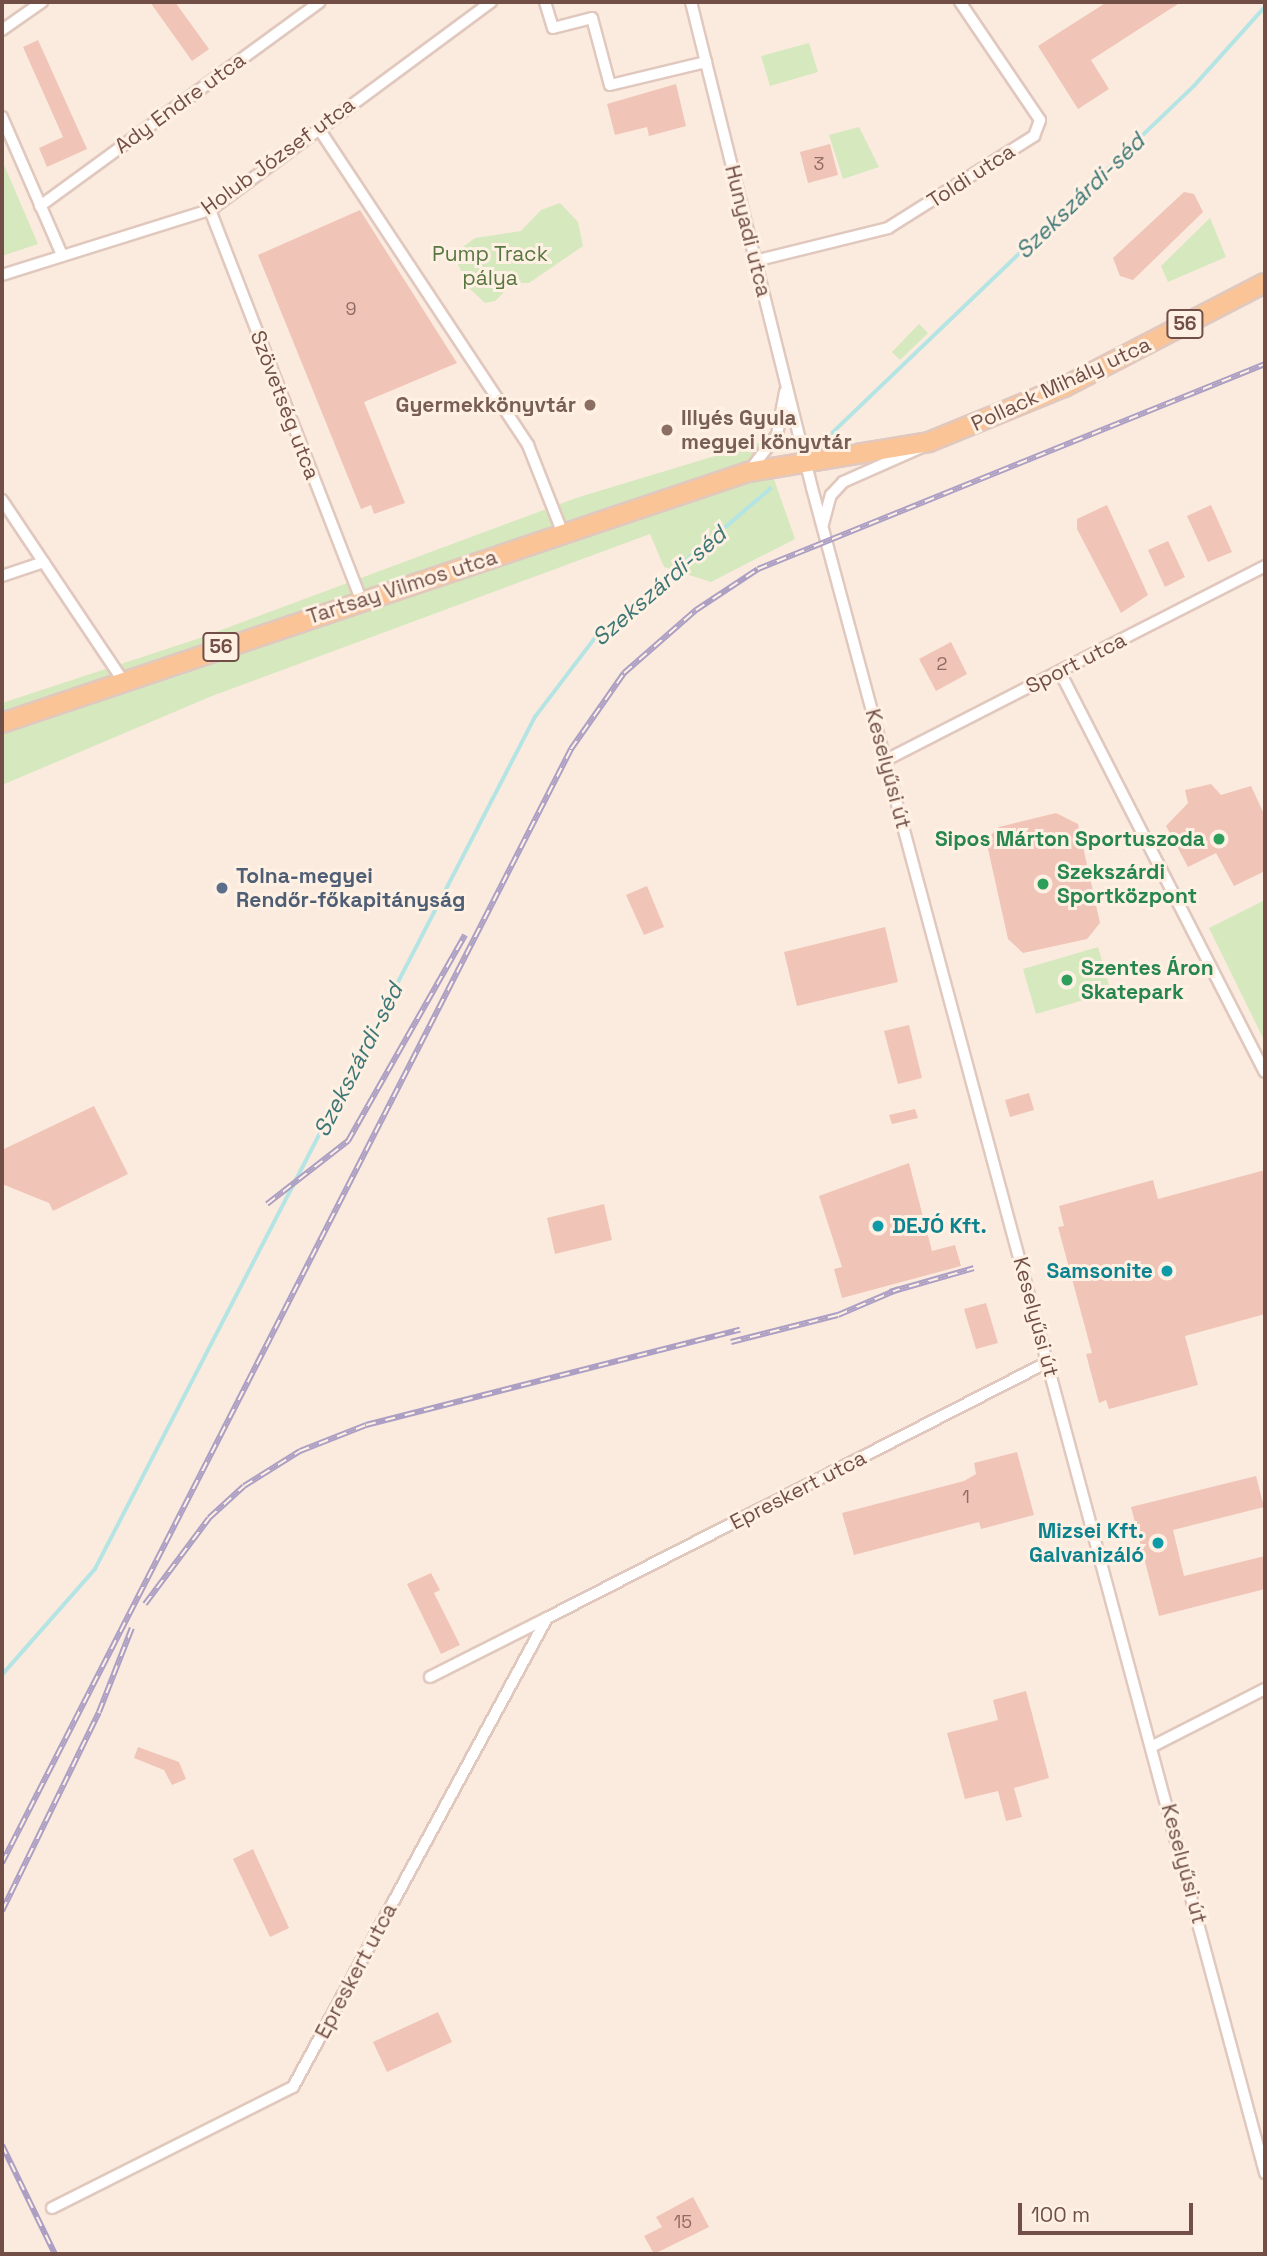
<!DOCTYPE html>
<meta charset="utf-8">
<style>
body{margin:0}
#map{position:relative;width:1267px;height:2256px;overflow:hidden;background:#fbebde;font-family:"Space Grotesk",sans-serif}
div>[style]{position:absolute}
.green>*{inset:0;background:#d6e8be}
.stream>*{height:3.5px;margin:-1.75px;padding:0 1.75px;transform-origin:1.75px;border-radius:1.75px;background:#b4e4e3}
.building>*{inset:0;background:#f0c4b7}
.roads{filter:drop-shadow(2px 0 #e1c8be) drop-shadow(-2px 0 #e1c8be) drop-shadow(0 2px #e1c8be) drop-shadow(0 -2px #e1c8be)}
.street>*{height:10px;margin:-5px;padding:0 5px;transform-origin:5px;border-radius:5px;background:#fff}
.primary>*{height:18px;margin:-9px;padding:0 9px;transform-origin:9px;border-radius:9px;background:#fac497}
.rail>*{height:6px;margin-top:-3px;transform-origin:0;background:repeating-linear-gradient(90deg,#fff0e4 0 10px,#ac9fc3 0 20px);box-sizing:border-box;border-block:2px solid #ac9fc3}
.dots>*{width:19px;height:19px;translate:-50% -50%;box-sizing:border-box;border:4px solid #fff0e4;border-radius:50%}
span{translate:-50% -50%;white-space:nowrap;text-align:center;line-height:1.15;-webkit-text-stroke:6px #fff0e4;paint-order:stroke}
.number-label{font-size:18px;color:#916c63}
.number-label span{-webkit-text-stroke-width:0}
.shield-label span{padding:2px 5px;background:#fff0e4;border:2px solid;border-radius:5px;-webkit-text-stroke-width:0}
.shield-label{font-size:19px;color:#714f47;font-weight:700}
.street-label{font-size:21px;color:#714f47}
.park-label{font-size:21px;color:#597740}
.education-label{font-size:21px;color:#785e54;font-weight:700}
.right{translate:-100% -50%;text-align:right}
.left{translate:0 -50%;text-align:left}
.leisure-label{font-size:21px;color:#27864d;font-weight:700}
.service-label{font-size:21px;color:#4e5e75;font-weight:700}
.culture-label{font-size:21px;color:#0d838f;font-weight:700}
.water-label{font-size:23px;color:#3c7776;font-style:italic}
.frame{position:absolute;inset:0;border:4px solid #714f47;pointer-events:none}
.scale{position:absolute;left:1018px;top:2203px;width:175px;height:32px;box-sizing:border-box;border:4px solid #714f47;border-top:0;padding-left:9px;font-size:21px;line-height:24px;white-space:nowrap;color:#714f47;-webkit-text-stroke:5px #fff0e4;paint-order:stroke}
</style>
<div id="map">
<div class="green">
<i style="clip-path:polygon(809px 43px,818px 72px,770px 86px,761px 56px)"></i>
<i style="clip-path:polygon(859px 127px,879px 167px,843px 179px,829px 135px)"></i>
<i style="clip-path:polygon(2px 160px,38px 244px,2px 256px)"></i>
<i style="clip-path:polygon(560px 203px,578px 222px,583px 246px,529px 283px,513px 283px,495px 301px,485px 303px,468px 287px,457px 262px,460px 249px,475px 238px,521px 231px,541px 210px)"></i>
<i style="clip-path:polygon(1210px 218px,1226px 257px,1168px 282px,1161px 266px)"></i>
<i style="clip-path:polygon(919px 324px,928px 333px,900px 360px,892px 352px)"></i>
<i style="clip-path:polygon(761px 442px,795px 539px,711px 582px,664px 567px,650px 534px,212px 696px,2px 785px,2px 703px,197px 639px,576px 498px)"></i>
<i style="clip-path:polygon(1265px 900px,1265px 1042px,1209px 928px)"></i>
<i style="clip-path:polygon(1098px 947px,1111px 992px,1036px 1014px,1023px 969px)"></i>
</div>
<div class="stream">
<i style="left:828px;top:437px;width:507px;rotate:-43.8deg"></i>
<i style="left:1194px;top:86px;width:106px;rotate:-48.1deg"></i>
<i style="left:2px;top:1675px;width:141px;rotate:-48.7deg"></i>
<i style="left:95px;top:1569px;width:959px;rotate:-62.69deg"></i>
<i style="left:535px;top:717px;width:99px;rotate:-52.8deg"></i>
<i style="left:595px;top:638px;width:230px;rotate:-40.4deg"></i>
</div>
<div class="building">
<i style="clip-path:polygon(150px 2px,175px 2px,209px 49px,192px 61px)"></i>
<i style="clip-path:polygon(1107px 2px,1181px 2px,1091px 60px,1109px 89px,1078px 109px,1038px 46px)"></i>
<i style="clip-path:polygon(38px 40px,87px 149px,47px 167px,39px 148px,63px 137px,23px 47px)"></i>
<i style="clip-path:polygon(676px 84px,686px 126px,649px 136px,647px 127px,615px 135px,607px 104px)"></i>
<i style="clip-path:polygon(830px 144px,838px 175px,808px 183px,800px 152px)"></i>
<i style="clip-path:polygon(1184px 192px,1194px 194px,1203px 212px,1133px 280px,1120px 276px,1113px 258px)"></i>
<i style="clip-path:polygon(360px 210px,457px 363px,364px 402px,405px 503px,374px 514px,371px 505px,361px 509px,258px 255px)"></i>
<i style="clip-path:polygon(1107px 505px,1148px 595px,1121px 613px,1077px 529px,1077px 519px)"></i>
<i style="clip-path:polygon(1211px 505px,1232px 552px,1208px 562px,1187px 516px)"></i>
<i style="clip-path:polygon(1168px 541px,1185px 577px,1165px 587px,1148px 550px)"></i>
<i style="clip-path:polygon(951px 642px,967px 674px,936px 691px,919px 659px)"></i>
<i style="clip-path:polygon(1211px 784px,1221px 795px,1251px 786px,1265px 816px,1265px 871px,1234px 886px,1216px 853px,1188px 867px,1166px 826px,1188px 803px,1185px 790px)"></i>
<i style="clip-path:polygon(1056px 813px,1078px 824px,1100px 923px,1087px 939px,1023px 953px,1008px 939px,986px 840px,999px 827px)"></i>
<i style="clip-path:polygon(647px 886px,664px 927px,644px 935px,626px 895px)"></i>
<i style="clip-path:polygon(885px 927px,898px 982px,797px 1006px,784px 952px)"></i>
<i style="clip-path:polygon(909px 1025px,922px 1078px,898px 1084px,884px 1031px)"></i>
<i style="clip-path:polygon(1029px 1093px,1034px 1110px,1010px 1117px,1005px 1100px)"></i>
<i style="clip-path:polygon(94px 1106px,128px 1174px,53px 1211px,49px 1203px,2px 1184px,2px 1150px)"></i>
<i style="clip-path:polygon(915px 1109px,918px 1118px,892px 1124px,889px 1115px)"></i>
<i style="clip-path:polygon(909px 1163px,932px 1251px,955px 1245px,961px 1266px,842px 1298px,834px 1269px,842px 1267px,819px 1196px)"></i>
<i style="clip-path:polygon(1265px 1170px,1265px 1314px,1185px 1336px,1198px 1385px,1109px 1409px,1106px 1400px,1099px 1403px,1086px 1354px,1092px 1353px,1058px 1227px,1064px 1226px,1059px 1206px,1153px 1180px,1158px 1199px)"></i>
<i style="clip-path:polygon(604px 1204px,612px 1240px,555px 1254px,547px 1218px)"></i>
<i style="clip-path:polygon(986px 1303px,998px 1343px,976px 1349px,964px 1309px)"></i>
<i style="clip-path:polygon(1017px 1452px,1034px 1515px,981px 1529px,979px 1522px,854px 1555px,842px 1513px,964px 1481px,976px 1474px,974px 1463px)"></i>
<i style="clip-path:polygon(1256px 1476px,1264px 1507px,1173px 1530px,1184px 1576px,1265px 1556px,1265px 1589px,1159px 1616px,1131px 1507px)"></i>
<i style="clip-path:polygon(431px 1573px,440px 1590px,434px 1593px,460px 1645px,441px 1654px,407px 1584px)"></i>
<i style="clip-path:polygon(1026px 1691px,1049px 1778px,1014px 1788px,1022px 1817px,1006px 1821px,998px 1791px,965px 1799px,947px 1733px,998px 1720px,993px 1700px)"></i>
<i style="clip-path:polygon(138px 1747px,179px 1762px,186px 1779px,172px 1785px,164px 1770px,134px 1758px)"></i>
<i style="clip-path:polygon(253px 1849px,289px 1928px,270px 1937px,233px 1859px)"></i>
<i style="clip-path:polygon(438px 2012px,452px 2042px,387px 2072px,373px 2042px)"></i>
<i style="clip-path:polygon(693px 2197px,709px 2227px,654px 2254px,644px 2236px,662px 2227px,656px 2217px)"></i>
</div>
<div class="roads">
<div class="street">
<i style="left:545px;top:2px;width:27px;rotate:73deg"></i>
<i style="left:553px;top:28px;width:40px;rotate:-14.4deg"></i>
<i style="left:592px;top:18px;width:69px;rotate:75deg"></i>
<i style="left:610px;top:85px;width:99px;rotate:-13.5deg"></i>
<i style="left:691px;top:2px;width:501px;rotate:76.02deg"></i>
<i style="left:812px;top:488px;width:1745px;rotate:74.95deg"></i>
<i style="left:2px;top:30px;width:49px;rotate:-35deg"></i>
<i style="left:2px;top:117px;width:150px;rotate:66.5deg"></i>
<i style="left:319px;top:129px;width:379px;rotate:56.5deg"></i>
<i style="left:528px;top:445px;width:96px;rotate:68.5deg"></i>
<i style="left:40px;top:206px;width:346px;rotate:-36.1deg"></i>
<i style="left:210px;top:210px;width:418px;rotate:68.8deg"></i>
<i style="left:755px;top:261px;width:137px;rotate:-13.9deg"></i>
<i style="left:888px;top:228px;width:173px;rotate:-32.2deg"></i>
<i style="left:1034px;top:136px;width:17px;rotate:-69deg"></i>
<i style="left:1040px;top:120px;width:143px;rotate:-124.1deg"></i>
<i style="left:2px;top:275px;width:218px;rotate:-17.4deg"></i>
<i style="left:210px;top:210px;width:350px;rotate:-36.5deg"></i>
<i style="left:750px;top:470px;width:44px;rotate:-52.4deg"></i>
<i style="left:777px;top:435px;width:44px;rotate:-79.5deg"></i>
<i style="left:2px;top:500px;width:219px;rotate:56.2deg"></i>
<i style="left:823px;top:524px;width:30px;rotate:-75deg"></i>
<i style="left:831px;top:495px;width:18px;rotate:-47deg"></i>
<i style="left:843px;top:482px;width:86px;rotate:-23.9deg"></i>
<i style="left:2px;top:576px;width:44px;rotate:-18.4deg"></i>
<i style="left:1060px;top:672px;width:449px;rotate:62.9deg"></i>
<i style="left:886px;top:760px;width:426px;rotate:-27.1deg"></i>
<i style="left:430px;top:1677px;width:131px;rotate:-26.8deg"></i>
<i style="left:1153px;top:1746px;width:126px;rotate:-27deg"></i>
<i style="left:52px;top:2208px;width:270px;rotate:-26.7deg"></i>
<i style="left:293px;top:2087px;width:533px;rotate:-61.56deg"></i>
<i style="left:547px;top:1618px;width:563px;rotate:-27.07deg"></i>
</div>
<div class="primary">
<i style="left:2px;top:723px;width:787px;rotate:-18.6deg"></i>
<i style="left:748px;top:472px;width:183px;rotate:-9.4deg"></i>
<i style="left:929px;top:442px;width:146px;rotate:-22.2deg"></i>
<i style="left:1064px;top:387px;width:226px;rotate:-27.4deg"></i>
</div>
</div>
<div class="rail">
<i style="left:267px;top:1204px;width:103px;rotate:-37.9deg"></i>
<i style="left:348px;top:1141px;width:237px;rotate:-60.4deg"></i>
<i style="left:890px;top:1292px;width:87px;rotate:-15.9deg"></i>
<i style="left:731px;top:1342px;width:110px;rotate:-14.2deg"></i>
<i style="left:838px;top:1315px;width:66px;rotate:-23.1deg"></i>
<i style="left:145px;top:1604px;width:107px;rotate:-53.3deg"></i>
<i style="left:209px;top:1518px;width:47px;rotate:-42.4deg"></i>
<i style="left:244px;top:1486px;width:66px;rotate:-32deg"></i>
<i style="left:300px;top:1451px;width:71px;rotate:-21.5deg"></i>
<i style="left:366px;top:1425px;width:386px;rotate:-14.3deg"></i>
<i style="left:2px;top:1863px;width:1251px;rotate:-62.94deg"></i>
<i style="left:571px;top:749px;width:93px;rotate:-55.1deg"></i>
<i style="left:624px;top:673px;width:96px;rotate:-41.2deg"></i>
<i style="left:696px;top:610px;width:74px;rotate:-33.5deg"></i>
<i style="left:758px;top:569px;width:547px;rotate:-22.02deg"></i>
<i style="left:2px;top:1911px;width:221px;rotate:-64deg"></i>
<i style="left:99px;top:1712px;width:90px;rotate:-68.6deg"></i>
<i style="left:2px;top:2145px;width:121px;rotate:64.1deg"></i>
</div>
<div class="dots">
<i style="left:590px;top:405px;background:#8d6e63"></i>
<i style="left:667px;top:430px;background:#8d6e63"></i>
<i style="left:1219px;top:839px;background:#2e9e5b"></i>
<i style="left:1043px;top:884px;background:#2e9e5b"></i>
<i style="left:222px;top:888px;background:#5c6f8a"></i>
<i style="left:1067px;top:980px;background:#2e9e5b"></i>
<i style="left:878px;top:1226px;background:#0f9aa8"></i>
<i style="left:1167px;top:1271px;background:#0f9aa8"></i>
<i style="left:1158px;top:1543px;background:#0f9aa8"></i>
</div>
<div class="number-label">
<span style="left:819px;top:164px">3</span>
<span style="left:351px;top:309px">9</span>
<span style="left:942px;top:664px">2</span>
<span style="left:966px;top:1497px">1</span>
<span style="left:683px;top:2222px">15</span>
</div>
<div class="shield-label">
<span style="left:1185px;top:324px">56</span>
<span style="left:221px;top:647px">56</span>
</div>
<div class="street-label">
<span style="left:180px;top:103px;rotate:-36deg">Ady Endre utca</span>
<span style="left:278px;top:156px;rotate:-36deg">Holub József utca</span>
<span style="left:971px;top:176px;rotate:-33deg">Toldi utca</span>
<span style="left:748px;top:231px;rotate:76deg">Hunyadi utca</span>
<span style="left:1061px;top:384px;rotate:-25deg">Pollack Mihály utca</span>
<span style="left:285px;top:405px;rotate:69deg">Szövetség utca</span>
<span style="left:402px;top:587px;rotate:-18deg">Tartsay Vilmos utca</span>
<span style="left:1076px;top:663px;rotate:-27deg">Sport utca</span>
<span style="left:888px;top:769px;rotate:75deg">Keselyűsi út</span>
<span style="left:1036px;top:1317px;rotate:75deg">Keselyűsi út</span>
<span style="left:798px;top:1490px;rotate:-27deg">Epreskert utca</span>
<span style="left:1184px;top:1864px;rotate:75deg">Keselyűsi út</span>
<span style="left:356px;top:1971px;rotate:-62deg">Epreskert utca</span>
</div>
<div class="park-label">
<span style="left:490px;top:266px">Pump Track<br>pálya</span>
</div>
<div class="education-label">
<span class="right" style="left:576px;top:405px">Gyermekkönyvtár</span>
<span class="left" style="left:681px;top:430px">Illyés Gyula<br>megyei könyvtár</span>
</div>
<div class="leisure-label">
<span class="right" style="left:1205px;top:839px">Sipos Márton Sportuszoda</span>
<span class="left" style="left:1057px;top:884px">Szekszárdi<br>Sportközpont</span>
<span class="left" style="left:1081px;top:980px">Szentes Áron<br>Skatepark</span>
</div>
<div class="service-label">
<span class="left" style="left:236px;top:888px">Tolna-megyei<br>Rendőr-főkapitányság</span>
</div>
<div class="culture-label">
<span class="left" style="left:892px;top:1226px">DEJÓ Kft.</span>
<span class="right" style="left:1153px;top:1271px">Samsonite</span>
<span class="right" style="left:1144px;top:1543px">Mizsei Kft.<br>Galvanizáló</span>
</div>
<div class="water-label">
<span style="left:1080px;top:196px;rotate:-44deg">Szekszárdi-séd</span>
<span style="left:659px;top:586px;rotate:-41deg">Szekszárdi-séd</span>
<span style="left:358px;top:1060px;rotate:-63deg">Szekszárdi-séd</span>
</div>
<div class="frame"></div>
<div class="scale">100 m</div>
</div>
